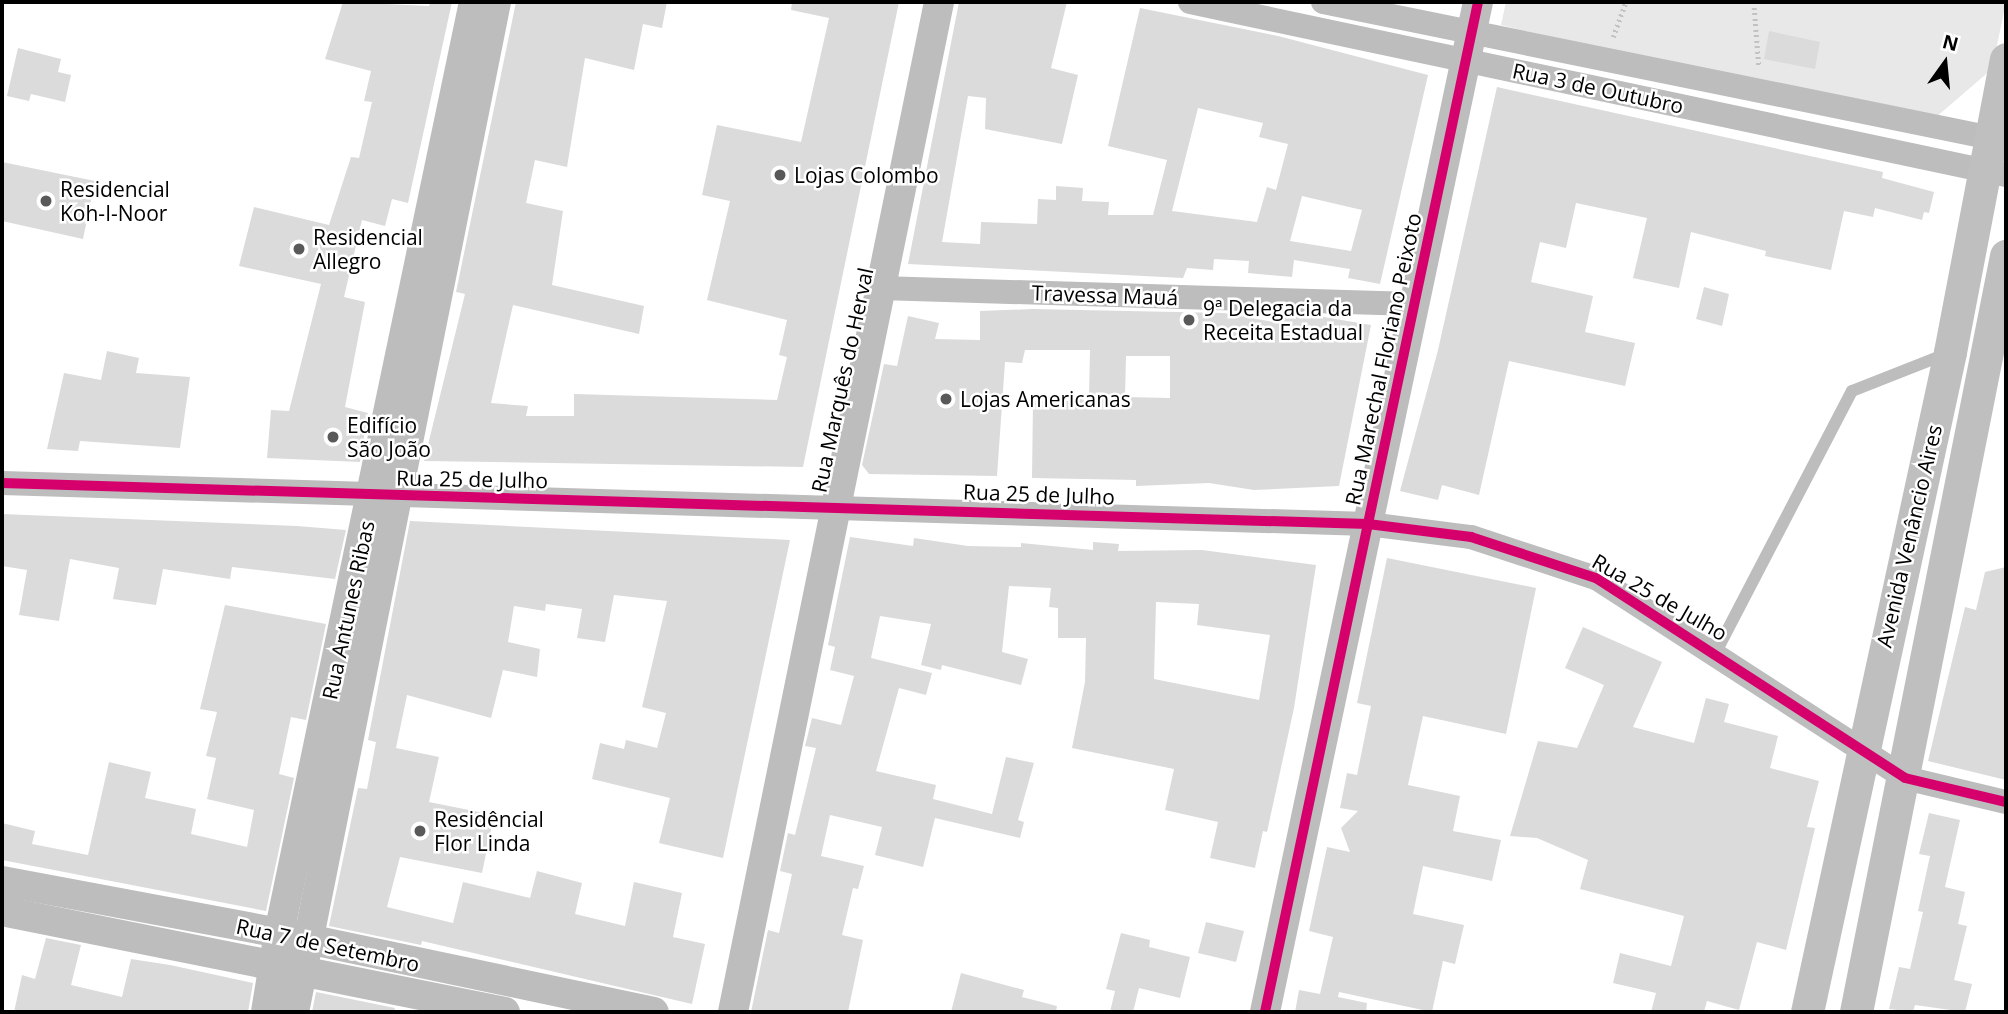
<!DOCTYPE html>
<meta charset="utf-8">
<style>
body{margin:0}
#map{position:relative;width:2008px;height:1014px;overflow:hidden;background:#fff;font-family:"Open Sans",sans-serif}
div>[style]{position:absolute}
.green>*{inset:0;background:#e8e8e8}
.building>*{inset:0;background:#dbdbdb}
.path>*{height:4.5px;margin-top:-2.25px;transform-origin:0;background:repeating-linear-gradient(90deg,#c2c2c2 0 2px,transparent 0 5.5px)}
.service>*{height:12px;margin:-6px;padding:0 6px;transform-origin:6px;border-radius:6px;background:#bdbdbd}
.minor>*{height:24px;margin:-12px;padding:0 12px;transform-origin:12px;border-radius:12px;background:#bdbdbd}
.tertiary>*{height:30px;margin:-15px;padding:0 15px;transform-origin:15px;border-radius:15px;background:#bdbdbd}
.secondary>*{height:33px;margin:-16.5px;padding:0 16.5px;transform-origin:16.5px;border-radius:16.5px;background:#bfbfbf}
.cycleway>*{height:10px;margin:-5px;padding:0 5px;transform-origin:5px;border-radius:5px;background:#d6006c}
.dots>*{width:19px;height:19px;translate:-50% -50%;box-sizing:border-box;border:4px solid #fff;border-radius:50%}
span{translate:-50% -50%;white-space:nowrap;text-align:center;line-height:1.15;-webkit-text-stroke:5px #fff;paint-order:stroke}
.street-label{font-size:21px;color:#000}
.poi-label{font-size:21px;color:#000}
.left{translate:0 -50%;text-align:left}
.frame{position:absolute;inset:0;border:4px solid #000;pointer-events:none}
.north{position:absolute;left:1910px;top:28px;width:70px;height:70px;-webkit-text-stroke:5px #fff;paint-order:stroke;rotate:15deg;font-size:19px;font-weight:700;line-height:28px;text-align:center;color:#000}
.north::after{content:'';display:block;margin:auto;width:24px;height:32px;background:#000;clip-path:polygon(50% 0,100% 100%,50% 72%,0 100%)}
</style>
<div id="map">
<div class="green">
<i style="clip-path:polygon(1506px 2px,2006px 2px,1992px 69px,1935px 118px,1652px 62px,1501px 25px)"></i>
</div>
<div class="building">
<i style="clip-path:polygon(343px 2px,429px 6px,430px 2px,452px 2px,408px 203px,392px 199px,385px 226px,362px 220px,344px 297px,365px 302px,345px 407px,368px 413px,360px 462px,267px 458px,271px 410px,289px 411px,321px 284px,239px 266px,254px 207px,329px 225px,351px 157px,359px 158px,372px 102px,364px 101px,371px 71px,325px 59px)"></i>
<i style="clip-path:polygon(516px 2px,667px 2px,662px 28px,643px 24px,634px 70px,585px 58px,567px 167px,535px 160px,526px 203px,563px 211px,552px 285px,644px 306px,639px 334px,513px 305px,491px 403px,528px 406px,526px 416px,574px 416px,574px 394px,777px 400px,787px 357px,779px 355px,787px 320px,707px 300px,730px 201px,702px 195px,717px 125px,801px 142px,829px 18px,791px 10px,792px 2px,899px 2px,803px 467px,424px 461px,465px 294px,456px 292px)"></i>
<i style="clip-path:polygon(evenodd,959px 2px,1067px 2px,1051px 68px,1078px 75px,1062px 144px,985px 129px,986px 98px,968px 96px,942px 242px,980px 244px,981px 222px,1037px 224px,1038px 199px,1056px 200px,1056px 186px,1083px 188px,1082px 201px,1109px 202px,1108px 215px,1153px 215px,1167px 160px,1108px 146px,1140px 8px,1278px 36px,1428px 75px,1380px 284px,1348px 278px,1350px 269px,1294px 260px,1292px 277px,1248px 273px,1249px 261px,1214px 259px,1213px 270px,1187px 268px,1183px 278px,908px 264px,959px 2px,1198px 108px,1263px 123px,1259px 137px,1288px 144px,1276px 190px,1267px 187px,1257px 222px,1172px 211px,1198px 108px,959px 2px,1302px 196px,1362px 210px,1351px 251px,1290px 241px,1302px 196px)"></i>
<i style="clip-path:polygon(1769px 31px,1820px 42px,1815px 69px,1764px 59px)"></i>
<i style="clip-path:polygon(18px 48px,61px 59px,58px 72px,71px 75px,65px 102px,31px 94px,29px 101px,7px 96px)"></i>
<i style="clip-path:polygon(1497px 87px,1883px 172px,1882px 178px,1934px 192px,1929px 213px,1924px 212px,1922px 220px,1875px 208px,1873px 217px,1844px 211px,1831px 270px,1765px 256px,1766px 251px,1691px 232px,1679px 288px,1633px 278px,1647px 218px,1576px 203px,1566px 248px,1540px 242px,1531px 282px,1593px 296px,1585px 332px,1635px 343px,1625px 386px,1509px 361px,1479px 495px,1442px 485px,1438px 500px,1400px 491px,1438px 350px)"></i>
<i style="clip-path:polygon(2px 162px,95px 181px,83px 239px,2px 221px)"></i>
<i style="clip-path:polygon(1704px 287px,1729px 294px,1722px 326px,1696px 319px)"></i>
<i style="clip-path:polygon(evenodd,1033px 309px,1224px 313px,1274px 322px,1275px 315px,1318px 316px,1371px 325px,1339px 486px,1254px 490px,1209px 483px,1136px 486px,1136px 480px,1032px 478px,1033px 401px,1072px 401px,1072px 396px,1089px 396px,1090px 350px,1025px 350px,1022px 363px,1005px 362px,997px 476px,869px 474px,862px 465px,884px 364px,897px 366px,908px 316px,939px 323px,935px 339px,980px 340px,980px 311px,1033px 309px,1126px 356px,1170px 356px,1170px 398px,1125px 397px,1126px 356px)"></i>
<i style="clip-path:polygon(107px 351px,139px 358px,136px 373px,190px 377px,180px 448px,80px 441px,78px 451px,47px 449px,64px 373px,101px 380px)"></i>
<i style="clip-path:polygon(2px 514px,297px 526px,346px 530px,335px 579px,232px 567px,230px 579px,163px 569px,156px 605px,113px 599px,119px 568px,70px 559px,59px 621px,19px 615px,27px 570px,2px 566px)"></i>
<i style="clip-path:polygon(410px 521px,790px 540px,723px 858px,659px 843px,670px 798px,592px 779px,600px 743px,624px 749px,626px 740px,657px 748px,666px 713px,642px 707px,667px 601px,614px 595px,605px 642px,577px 638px,582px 609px,546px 604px,545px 611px,514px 606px,508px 642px,540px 649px,537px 677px,503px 670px,491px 718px,407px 695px,396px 748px,439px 757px,429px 802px,494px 815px,482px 873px,400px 857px,387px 907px,453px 923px,463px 882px,530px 898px,537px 871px,582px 883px,575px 914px,625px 926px,634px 882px,682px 893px,673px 937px,705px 944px,692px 1004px,422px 941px,421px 945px,329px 926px,358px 788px,367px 789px,376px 742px,368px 740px)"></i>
<i style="clip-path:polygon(evenodd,850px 537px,913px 546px,914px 538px,968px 546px,1021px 547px,1021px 543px,1093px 550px,1093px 542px,1119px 544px,1118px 551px,1202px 550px,1316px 565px,1294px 708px,1267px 832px,1263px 831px,1255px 868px,1210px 858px,1218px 822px,1165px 810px,1174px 769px,1072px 748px,1085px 682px,1086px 638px,1058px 638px,1058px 608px,1049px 607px,1051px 588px,1009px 586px,1002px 652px,1028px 659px,1021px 685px,942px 665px,941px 670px,921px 665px,931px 624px,880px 616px,871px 658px,932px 673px,926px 695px,899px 688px,876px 771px,936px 785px,933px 799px,992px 814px,1006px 757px,1034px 763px,1018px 820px,1024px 822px,1020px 838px,935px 818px,923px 867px,875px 855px,882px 827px,830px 815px,821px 856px,864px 866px,858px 889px,853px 888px,842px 935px,863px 940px,848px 1012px,751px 1012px,768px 930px,779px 933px,792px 874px,780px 871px,788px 833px,795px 835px,816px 748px,805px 746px,812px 718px,841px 725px,854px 676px,830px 670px,835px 647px,828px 645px,850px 537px,1156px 602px,1199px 604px,1197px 625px,1270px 635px,1259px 700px,1154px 679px,1156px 602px)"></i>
<i style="clip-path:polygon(1387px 558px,1536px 588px,1506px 734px,1423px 716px,1408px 785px,1460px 796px,1453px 831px,1501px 840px,1492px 881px,1423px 866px,1413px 914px,1464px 925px,1455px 964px,1443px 961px,1432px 1012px,1339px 992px,1338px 997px,1367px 1003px,1366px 1012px,1295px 1012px,1299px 990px,1320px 994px,1333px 937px,1309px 931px,1327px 847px,1350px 852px,1341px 828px,1358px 811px,1340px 808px,1347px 773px,1357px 775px,1371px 706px,1357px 703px)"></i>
<i style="clip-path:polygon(2006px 567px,2006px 780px,1928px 761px,1965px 607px,1976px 610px,1985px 572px)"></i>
<i style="clip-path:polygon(225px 605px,326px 624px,306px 720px,291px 717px,279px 774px,294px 778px,266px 911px,2px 860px,2px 823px,35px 831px,32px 844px,88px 855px,109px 762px,151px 772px,145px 798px,196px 809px,191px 834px,247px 847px,254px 810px,207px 799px,216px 758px,206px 756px,217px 712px,200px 709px)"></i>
<i style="clip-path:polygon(1583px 627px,1662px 662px,1633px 727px,1694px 743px,1706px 698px,1729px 704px,1724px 722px,1778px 736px,1770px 768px,1819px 781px,1807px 827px,1815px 828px,1786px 950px,1757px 942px,1739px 1010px,1707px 1001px,1704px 1012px,1651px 1012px,1656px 993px,1613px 983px,1620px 953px,1671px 966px,1684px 916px,1580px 889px,1588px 860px,1537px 838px,1510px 836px,1538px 741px,1577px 748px,1604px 685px,1565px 668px)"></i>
<i style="clip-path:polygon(1929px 813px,1960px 820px,1945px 887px,1965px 892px,1958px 924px,1967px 926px,1954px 980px,1972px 984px,1965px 1012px,1915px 1005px,1913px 1012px,1889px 1009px,1899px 967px,1910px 969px,1923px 912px,1918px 911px,1930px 856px,1919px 854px)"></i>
<i style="clip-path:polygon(1206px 922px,1244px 931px,1236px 962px,1198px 953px)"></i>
<i style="clip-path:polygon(1121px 933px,1150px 940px,1149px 947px,1190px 957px,1180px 998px,1139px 988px,1133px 1012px,1110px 1012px,1115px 991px,1106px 989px)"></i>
<i style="clip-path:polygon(46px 938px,81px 945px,71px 985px,122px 997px,131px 959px,170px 965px,253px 983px,248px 1012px,14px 1012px,22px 975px,35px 979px)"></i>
<i style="clip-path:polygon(961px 973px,1024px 990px,1022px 997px,1057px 1006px,1056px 1012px,951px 1012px)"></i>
<i style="clip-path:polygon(316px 992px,395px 1008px,394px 1012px,312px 1012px)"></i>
</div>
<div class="path">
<i style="left:1754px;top:2px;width:65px;rotate:85.6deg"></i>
<i style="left:1613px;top:37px;width:37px;rotate:-70deg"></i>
</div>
<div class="service">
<i style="left:1716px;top:652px;width:294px;rotate:-62.5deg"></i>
<i style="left:1852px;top:391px;width:101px;rotate:-21.5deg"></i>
</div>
<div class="minor">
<i style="left:1190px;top:2px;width:834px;rotate:11.97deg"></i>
<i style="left:1323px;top:2px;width:697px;rotate:11.5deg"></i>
<i style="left:880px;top:288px;width:534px;rotate:1.72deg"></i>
<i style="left:2px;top:483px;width:1367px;rotate:1.72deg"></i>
<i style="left:1368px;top:524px;width:104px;rotate:7.2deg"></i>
<i style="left:1471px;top:537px;width:132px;rotate:18.2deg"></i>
<i style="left:1596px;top:578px;width:368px;rotate:32.9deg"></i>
<i style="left:1905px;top:778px;width:104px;rotate:13.4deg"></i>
</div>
<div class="tertiary">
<i style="left:2px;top:881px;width:282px;rotate:10.6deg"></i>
<i style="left:279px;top:933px;width:383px;rotate:11.9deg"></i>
<i style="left:2px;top:911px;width:513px;rotate:11.35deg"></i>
<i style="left:266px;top:1012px;width:80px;rotate:-80.7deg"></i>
<i style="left:279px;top:933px;width:951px;rotate:-78.17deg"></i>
<i style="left:294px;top:1012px;width:1030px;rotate:-78.69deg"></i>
<i style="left:733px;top:1012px;width:1031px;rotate:-78.47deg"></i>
<i style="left:1265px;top:1012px;width:1032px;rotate:-78.09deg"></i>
</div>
<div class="secondary">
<i style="left:1807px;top:1012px;width:675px;rotate:-77.77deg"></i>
<i style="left:1950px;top:352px;width:298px;rotate:-79.2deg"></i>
<i style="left:1856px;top:1012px;width:771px;rotate:-78.78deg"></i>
</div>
<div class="cycleway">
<i style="left:2px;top:483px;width:1367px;rotate:1.72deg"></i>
<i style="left:1368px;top:524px;width:104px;rotate:7.2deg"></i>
<i style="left:1471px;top:537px;width:132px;rotate:18.2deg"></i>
<i style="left:1596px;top:578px;width:368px;rotate:32.9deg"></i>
<i style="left:1905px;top:778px;width:104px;rotate:13.4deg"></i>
<i style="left:1265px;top:1012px;width:1032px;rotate:-78.09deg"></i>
</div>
<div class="dots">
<i style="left:780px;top:175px;background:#595959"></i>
<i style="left:46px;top:201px;background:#595959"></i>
<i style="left:299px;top:249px;background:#595959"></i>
<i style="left:1189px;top:320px;background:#595959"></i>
<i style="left:946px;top:399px;background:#595959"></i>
<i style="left:333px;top:437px;background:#595959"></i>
<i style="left:420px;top:831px;background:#595959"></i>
</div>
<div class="street-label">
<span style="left:1598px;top:88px;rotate:12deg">Rua 3 de Outubro</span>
<span style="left:1105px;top:295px;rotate:2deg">Travessa Mauá</span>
<span style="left:1383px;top:359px;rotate:-78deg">Rua Marechal Floriano Peixoto</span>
<span style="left:842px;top:380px;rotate:-78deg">Rua Marquês do Herval</span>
<span style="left:472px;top:479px;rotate:1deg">Rua 25 de Julho</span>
<span style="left:1039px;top:494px;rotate:2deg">Rua 25 de Julho</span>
<span style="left:1909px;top:536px;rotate:-77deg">Avenida Venâncio Aires</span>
<span style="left:1660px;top:597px;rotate:30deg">Rua 25 de Julho</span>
<span style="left:348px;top:610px;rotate:-78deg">Rua Antunes Ribas</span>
<span style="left:328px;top:945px;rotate:12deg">Rua 7 de Setembro</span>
</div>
<div class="poi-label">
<span class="left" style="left:794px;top:175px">Lojas Colombo</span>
<span class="left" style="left:60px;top:201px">Residencial<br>Koh-I-Noor</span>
<span class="left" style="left:313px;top:249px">Residencial<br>Allegro</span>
<span class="left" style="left:1203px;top:320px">9ª Delegacia da<br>Receita Estadual</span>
<span class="left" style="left:960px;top:399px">Lojas Americanas</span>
<span class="left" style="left:347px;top:437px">Edifício<br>São João</span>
<span class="left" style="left:434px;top:831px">Residêncial<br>Flor Linda</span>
</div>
<div class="frame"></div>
<div class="north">N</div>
</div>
